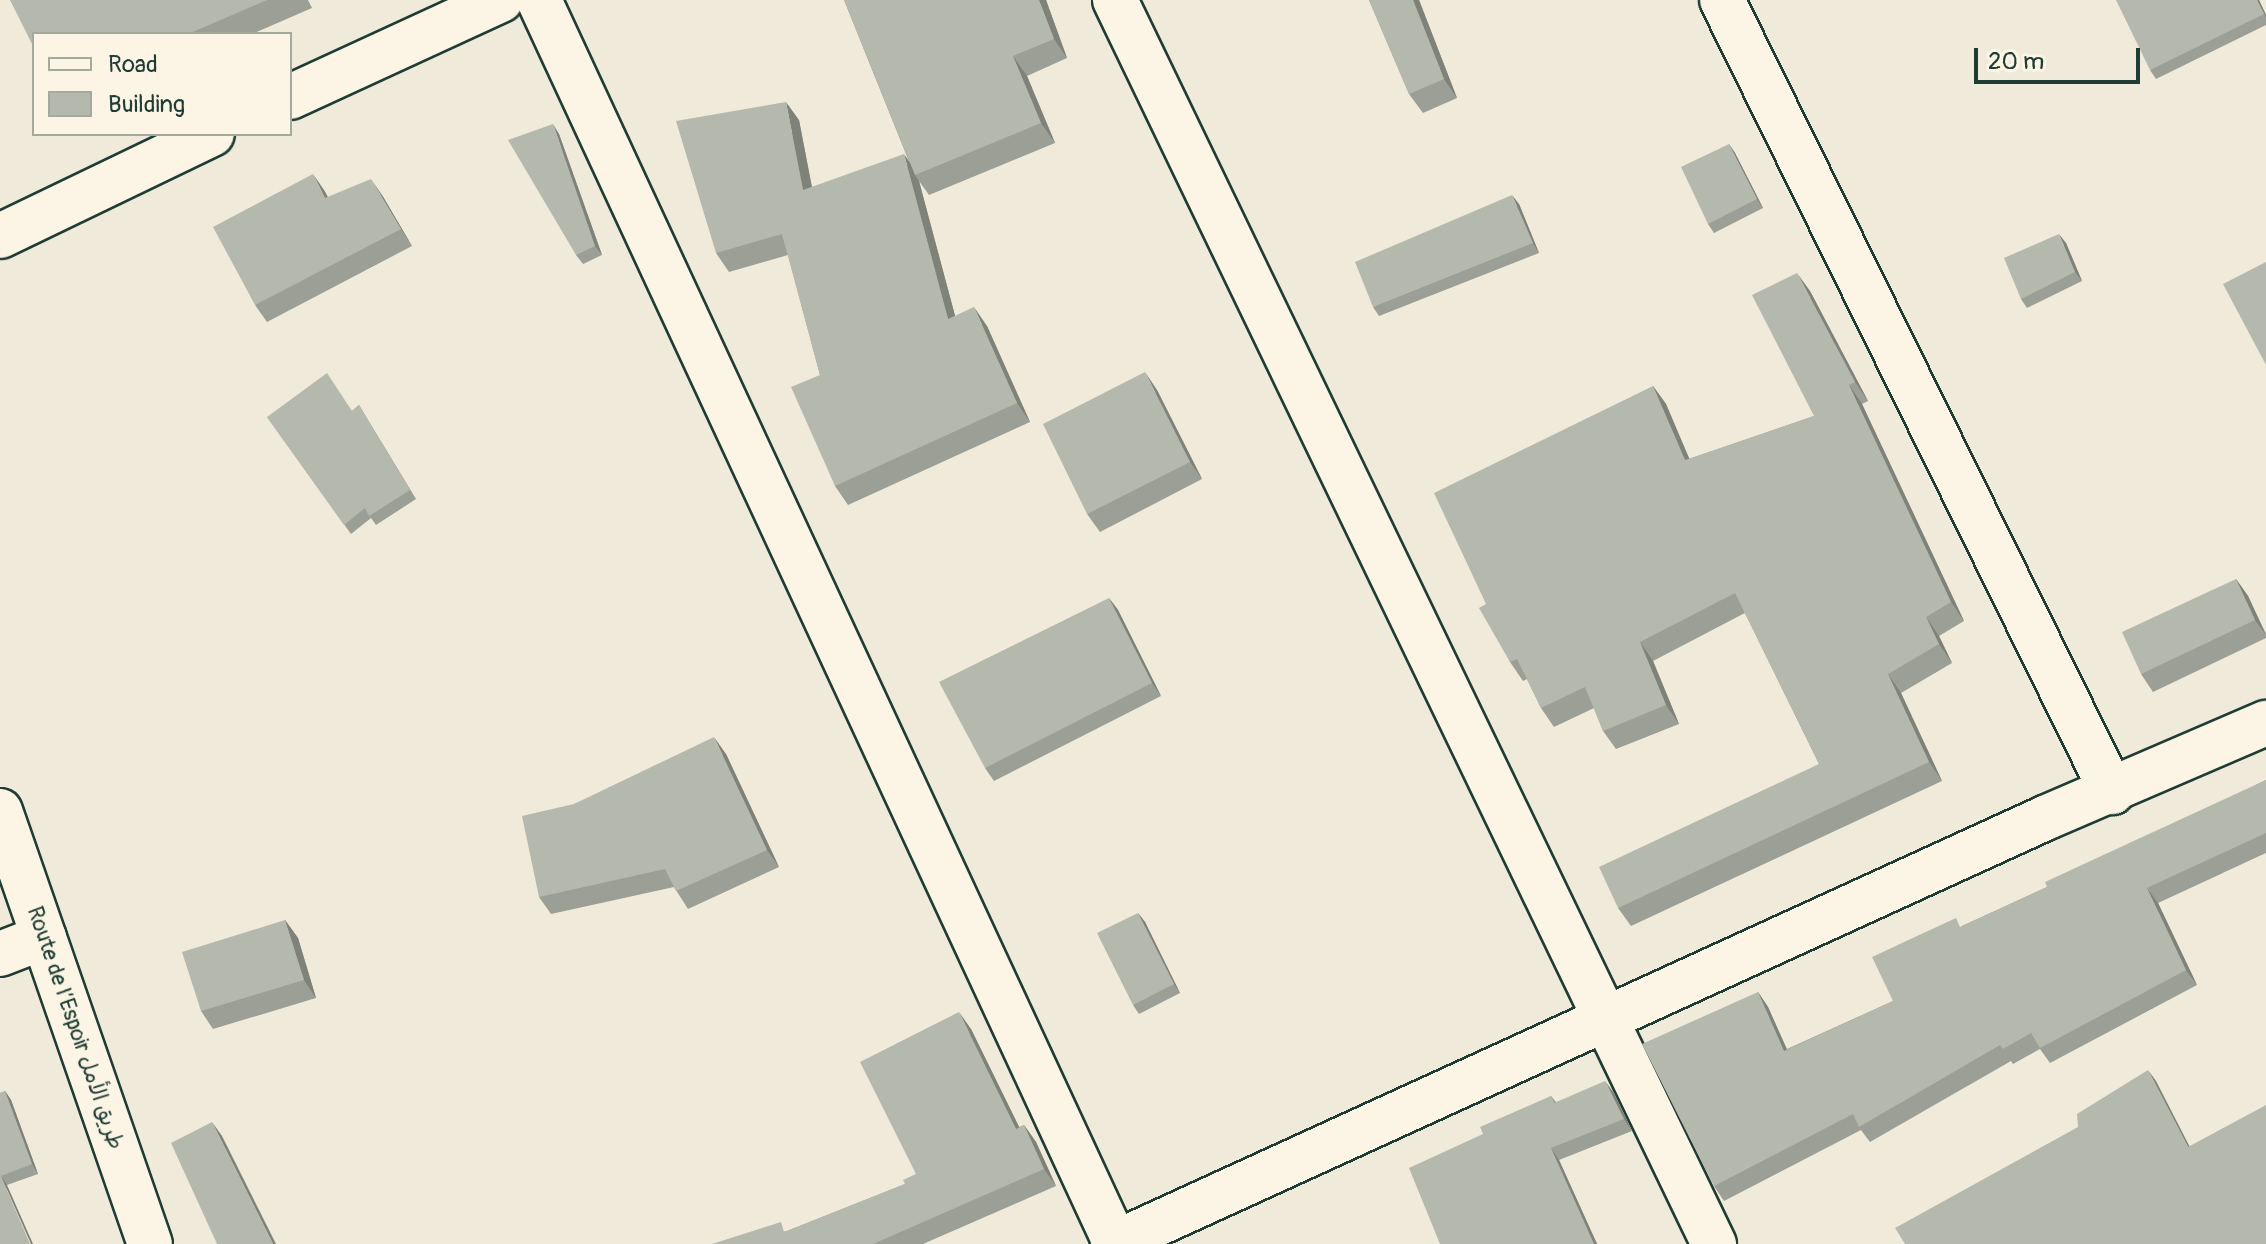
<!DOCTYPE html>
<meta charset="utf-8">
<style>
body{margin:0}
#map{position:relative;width:2266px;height:1244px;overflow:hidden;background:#efeada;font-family:Pangolin,"Playpen Sans Arabic",sans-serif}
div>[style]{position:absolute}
.roads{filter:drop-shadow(2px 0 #1f3d34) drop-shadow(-2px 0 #1f3d34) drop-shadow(0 2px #1f3d34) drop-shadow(0 -2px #1f3d34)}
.minor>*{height:44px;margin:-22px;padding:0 22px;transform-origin:22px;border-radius:22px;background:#fcf5e5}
.primary>*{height:44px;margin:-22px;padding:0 22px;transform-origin:22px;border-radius:22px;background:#fcf5e5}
.trunk>*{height:44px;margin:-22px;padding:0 22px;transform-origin:22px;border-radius:22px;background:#fcf5e5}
.wall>*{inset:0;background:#9c9f95}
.shaded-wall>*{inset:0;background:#7f8279}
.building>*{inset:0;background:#b5b9ad}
span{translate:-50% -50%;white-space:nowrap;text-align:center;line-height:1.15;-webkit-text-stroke:6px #fcf5e5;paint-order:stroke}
.street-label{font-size:22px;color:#1f3d34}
.legend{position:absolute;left:32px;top:32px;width:260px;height:104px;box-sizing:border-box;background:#fcf5e5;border:2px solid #a4ab9e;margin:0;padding:10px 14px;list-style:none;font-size:24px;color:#1f3d34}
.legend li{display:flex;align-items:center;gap:16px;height:40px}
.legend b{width:40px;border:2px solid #a4ab9e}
.scale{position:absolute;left:1974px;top:48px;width:166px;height:36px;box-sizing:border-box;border:4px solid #1f3d34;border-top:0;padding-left:10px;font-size:24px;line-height:28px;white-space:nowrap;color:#1f3d34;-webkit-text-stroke:6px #fcf5e5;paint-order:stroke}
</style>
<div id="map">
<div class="roads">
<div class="minor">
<i style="left:539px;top:0;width:1371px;rotate:65.12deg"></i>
<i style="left:1115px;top:0;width:1381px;rotate:64.29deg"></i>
<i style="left:1722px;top:0;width:883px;rotate:63.78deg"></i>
<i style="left:290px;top:97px;width:232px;rotate:-24.7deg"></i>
<i style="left:0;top:236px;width:235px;rotate:-25.7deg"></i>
<i style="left:0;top:954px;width:47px;rotate:-21.1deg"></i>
</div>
<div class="primary">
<i style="left:1113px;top:1244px;width:1025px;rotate:-24.56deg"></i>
<i style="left:2045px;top:818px;width:241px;rotate:-23.3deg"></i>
</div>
<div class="trunk">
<i style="left:0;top:811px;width:458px;rotate:70.9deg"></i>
</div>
</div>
<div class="wall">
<i style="clip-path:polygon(10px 0,308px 0,312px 8px,252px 34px,34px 34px)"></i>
<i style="clip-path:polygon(844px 0,1046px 0,1067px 58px,1027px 76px,1055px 143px,929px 195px,919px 181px,955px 316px,987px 326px,1030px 422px,848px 505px,835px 486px,820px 375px,788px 255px,729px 272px,716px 253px,799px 120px,812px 187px,910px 164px)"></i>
<i style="clip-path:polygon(1369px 0,1419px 0,1457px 98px,1423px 113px,1409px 94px)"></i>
<i style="clip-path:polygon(2259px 0,2266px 15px,2266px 25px,2156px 79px,2150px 70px)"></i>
<i style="clip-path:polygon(559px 134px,602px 255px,583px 264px,576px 255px)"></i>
<i style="clip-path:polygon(1729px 144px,1735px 153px,1763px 208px,1714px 233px,1708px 224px)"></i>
<i style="clip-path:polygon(324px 190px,328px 197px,382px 195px,412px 246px,267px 322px,255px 305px)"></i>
<i style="clip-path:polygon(1519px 204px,1539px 253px,1379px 316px,1373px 307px)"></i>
<i style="clip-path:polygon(2066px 243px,2082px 281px,2027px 308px,2021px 299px)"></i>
<i style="clip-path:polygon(1810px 291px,1868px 401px,1862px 404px,1964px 621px,1939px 636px,1952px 663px,1901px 693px,1942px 781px,1631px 926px,1618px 908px,1819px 764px,1745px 613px,1653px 661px,1679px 724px,1616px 749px,1603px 731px,1594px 708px,1554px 727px,1541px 708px,1527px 679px,1523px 681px,1510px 662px,1486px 604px,1653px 386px,1666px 404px,1689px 459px,1814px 416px)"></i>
<i style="clip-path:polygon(1157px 390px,1202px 479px,1100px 532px,1087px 514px)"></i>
<i style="clip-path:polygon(359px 405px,416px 499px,376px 525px,371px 518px,351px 534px,267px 417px,352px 411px)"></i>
<i style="clip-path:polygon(2236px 579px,2248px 596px,2266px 634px,2266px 638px,2153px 692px,2141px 674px)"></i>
<i style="clip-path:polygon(1109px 598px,1118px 610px,1161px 696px,994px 781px,985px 768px)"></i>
<i style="clip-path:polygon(726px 754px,779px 867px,688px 909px,674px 887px,551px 914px,539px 897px,574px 804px)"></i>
<i style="clip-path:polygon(2266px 780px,2266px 853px,2158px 903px,2197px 985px,2050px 1063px,2040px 1049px,2013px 1064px,2011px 1061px,1870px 1142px,1861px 1130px,1724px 1201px,1714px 1186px,1758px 992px,1768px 1007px,1787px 1049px,1893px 1001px,1962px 926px,2047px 887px)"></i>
<i style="clip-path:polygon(1138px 913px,1145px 922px,1180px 993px,1139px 1014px,1133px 1005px)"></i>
<i style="clip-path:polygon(285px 920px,298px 938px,316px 998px,213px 1029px,201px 1011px)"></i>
<i style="clip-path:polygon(971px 1029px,1019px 1127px,1024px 1125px,1036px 1142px,1056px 1186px,923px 1244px,712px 1244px,787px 1231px,905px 1184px,916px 1174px)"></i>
<i style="clip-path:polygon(5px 1091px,11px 1100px,38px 1174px,7px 1185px,0 1244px,0 1093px)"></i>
<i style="clip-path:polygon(1614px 1093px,1632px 1131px,1559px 1160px,1597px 1244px,1440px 1244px,1483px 1134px,1551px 1096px,1556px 1102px)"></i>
</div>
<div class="shaded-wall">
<i style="clip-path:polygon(1039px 0,1046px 0,1067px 58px,1054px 39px)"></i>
<i style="clip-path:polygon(1413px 0,1419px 0,1457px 98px,1444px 79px)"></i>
<i style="clip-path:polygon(2257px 0,2259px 0,2266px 15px,2266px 17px)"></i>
<i style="clip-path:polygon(1013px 56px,1027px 76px,1055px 143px,1041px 123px)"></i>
<i style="clip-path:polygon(786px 102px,799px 120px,816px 209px,803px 190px)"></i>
<i style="clip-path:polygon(553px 124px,559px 134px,602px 255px,595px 246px)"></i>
<i style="clip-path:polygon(1729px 144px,1735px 153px,1763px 208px,1757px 199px)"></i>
<i style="clip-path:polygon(904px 154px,917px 173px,915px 175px,919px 181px,961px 338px,948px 319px)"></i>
<i style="clip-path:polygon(313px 174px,324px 190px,337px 215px,325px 198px)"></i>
<i style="clip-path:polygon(371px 179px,382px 195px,412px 246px,401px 229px)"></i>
<i style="clip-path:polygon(1512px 195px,1519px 204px,1539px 253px,1533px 243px)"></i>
<i style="clip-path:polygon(2059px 234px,2066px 243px,2082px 281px,2075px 272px)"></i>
<i style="clip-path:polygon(1797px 273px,1810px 291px,1868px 401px,1855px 382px)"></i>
<i style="clip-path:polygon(974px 307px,987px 326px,1030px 422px,1017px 403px)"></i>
<i style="clip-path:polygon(1145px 372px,1157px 390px,1202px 479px,1190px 462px)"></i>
<i style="clip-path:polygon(1849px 385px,1862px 404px,1964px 621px,1951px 602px)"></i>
<i style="clip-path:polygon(1653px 386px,1666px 404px,1698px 479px,1685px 460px)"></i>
<i style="clip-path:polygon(2236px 579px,2248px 596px,2266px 635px,2255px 620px)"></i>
<i style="clip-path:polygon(1109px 598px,1118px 610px,1161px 696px,1152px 683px)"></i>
<i style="clip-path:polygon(1926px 617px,1939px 636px,1952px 663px,1939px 644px)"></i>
<i style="clip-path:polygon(1640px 642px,1653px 661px,1679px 724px,1666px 705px)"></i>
<i style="clip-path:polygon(1888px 674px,1901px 693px,1942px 781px,1929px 762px)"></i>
<i style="clip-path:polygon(714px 737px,726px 754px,779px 867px,767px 850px)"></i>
<i style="clip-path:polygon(2147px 888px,2158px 903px,2197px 985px,2186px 970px)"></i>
<i style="clip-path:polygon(1138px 913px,1145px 922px,1180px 993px,1174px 984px)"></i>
<i style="clip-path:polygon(285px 920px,298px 938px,316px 998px,304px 980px)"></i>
<i style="clip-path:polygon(1758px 992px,1768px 1007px,1794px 1066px,1784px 1051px)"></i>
<i style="clip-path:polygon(959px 1012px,971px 1029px,1028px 1145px,1016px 1129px)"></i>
<i style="clip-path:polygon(2148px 1070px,2156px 1081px,2196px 1159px,2188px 1147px)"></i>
<i style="clip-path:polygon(1605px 1081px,1614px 1093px,1632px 1131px,1624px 1119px)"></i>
<i style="clip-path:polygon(5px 1091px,11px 1100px,38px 1174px,32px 1164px)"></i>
<i style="clip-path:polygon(212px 1122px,222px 1136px,276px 1244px,273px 1244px)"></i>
<i style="clip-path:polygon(1024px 1125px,1036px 1142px,1056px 1186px,1044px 1169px)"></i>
<i style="clip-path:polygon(1551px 1148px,1559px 1160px,1597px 1244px,1594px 1244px)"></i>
<i style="clip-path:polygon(1px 1176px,7px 1185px,33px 1244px,31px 1244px)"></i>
</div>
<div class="building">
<i style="clip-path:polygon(10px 0,267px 0,188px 34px,34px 34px,34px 48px)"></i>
<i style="clip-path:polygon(844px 0,1039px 0,1054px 39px,1013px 56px,1041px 123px,915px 175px)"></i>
<i style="clip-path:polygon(1369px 0,1413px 0,1444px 79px,1409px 94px)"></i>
<i style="clip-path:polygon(2116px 0,2257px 0,2264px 14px,2150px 70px)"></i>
<i style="clip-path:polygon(786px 102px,803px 190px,904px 154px,948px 319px,974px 307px,1017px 403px,835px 486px,791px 387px,820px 375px,782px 234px,716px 253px,676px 121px)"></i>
<i style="clip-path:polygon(553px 124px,595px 246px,576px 255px,508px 140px)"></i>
<i style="clip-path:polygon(1729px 144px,1757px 199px,1708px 224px,1681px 167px)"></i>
<i style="clip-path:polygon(313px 174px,325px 198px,371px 179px,401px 229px,255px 305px,213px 227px)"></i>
<i style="clip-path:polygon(1512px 195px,1533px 243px,1373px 307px,1355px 262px)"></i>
<i style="clip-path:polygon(2059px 234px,2075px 272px,2021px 299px,2004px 258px)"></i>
<i style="clip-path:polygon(2266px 262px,2266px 365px,2223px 284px)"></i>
<i style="clip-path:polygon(1797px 273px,1855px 382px,1849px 385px,1951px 602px,1926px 617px,1939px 644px,1888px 674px,1929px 762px,1618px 908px,1599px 867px,1819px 764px,1735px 593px,1640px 642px,1666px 705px,1603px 731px,1585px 687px,1541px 708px,1517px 659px,1510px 662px,1479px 608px,1486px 604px,1434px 493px,1653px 386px,1685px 460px,1814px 416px,1752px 295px)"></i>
<i style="clip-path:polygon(1145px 372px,1190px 462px,1087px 514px,1043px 424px)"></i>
<i style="clip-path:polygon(327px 373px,352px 411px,359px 405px,410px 490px,369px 516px,365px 508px,344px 525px,267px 417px)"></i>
<i style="clip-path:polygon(2236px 579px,2255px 620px,2141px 674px,2122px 632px)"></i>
<i style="clip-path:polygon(1109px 598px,1152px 683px,985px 768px,939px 682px)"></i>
<i style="clip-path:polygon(714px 737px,767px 850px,676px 891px,665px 869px,539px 897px,522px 816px,574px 804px)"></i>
<i style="clip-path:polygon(2266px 780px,2266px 833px,2147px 888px,2186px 970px,2040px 1048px,2031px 1033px,2003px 1049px,2000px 1045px,1859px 1127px,1853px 1114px,1714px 1186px,1642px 1044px,1758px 992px,1784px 1051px,1893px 1001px,1872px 957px,1956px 918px,1960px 927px,2047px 887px,2045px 882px)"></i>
<i style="clip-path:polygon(1138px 913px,1174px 984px,1133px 1005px,1097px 933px)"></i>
<i style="clip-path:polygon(285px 920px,304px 980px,201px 1011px,182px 952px)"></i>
<i style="clip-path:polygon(959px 1012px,1016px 1129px,1024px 1125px,1044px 1169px,873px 1244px,712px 1244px,781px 1222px,784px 1232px,905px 1184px,903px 1180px,916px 1174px,860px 1062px)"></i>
<i style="clip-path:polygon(2148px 1070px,2188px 1147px,2266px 1105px,2266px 1244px,1905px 1244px,1895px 1228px,2078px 1127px,2077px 1114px)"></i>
<i style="clip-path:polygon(1605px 1081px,1624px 1119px,1551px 1148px,1594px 1244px,1440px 1244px,1409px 1168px,1483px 1134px,1480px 1127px,1551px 1096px,1554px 1103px)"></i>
<i style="clip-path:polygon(5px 1091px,32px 1164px,1px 1176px,30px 1244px,0 1244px,0 1093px)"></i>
<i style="clip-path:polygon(212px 1122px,273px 1244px,217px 1244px,171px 1143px)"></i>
</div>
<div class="street-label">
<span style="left:75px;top:1028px;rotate:71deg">Route de l’Espoir طريق الأمل</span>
</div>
<ul class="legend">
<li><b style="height:10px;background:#fcf5e5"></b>Road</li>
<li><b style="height:22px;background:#b5b9ad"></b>Building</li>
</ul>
<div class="scale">20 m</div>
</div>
